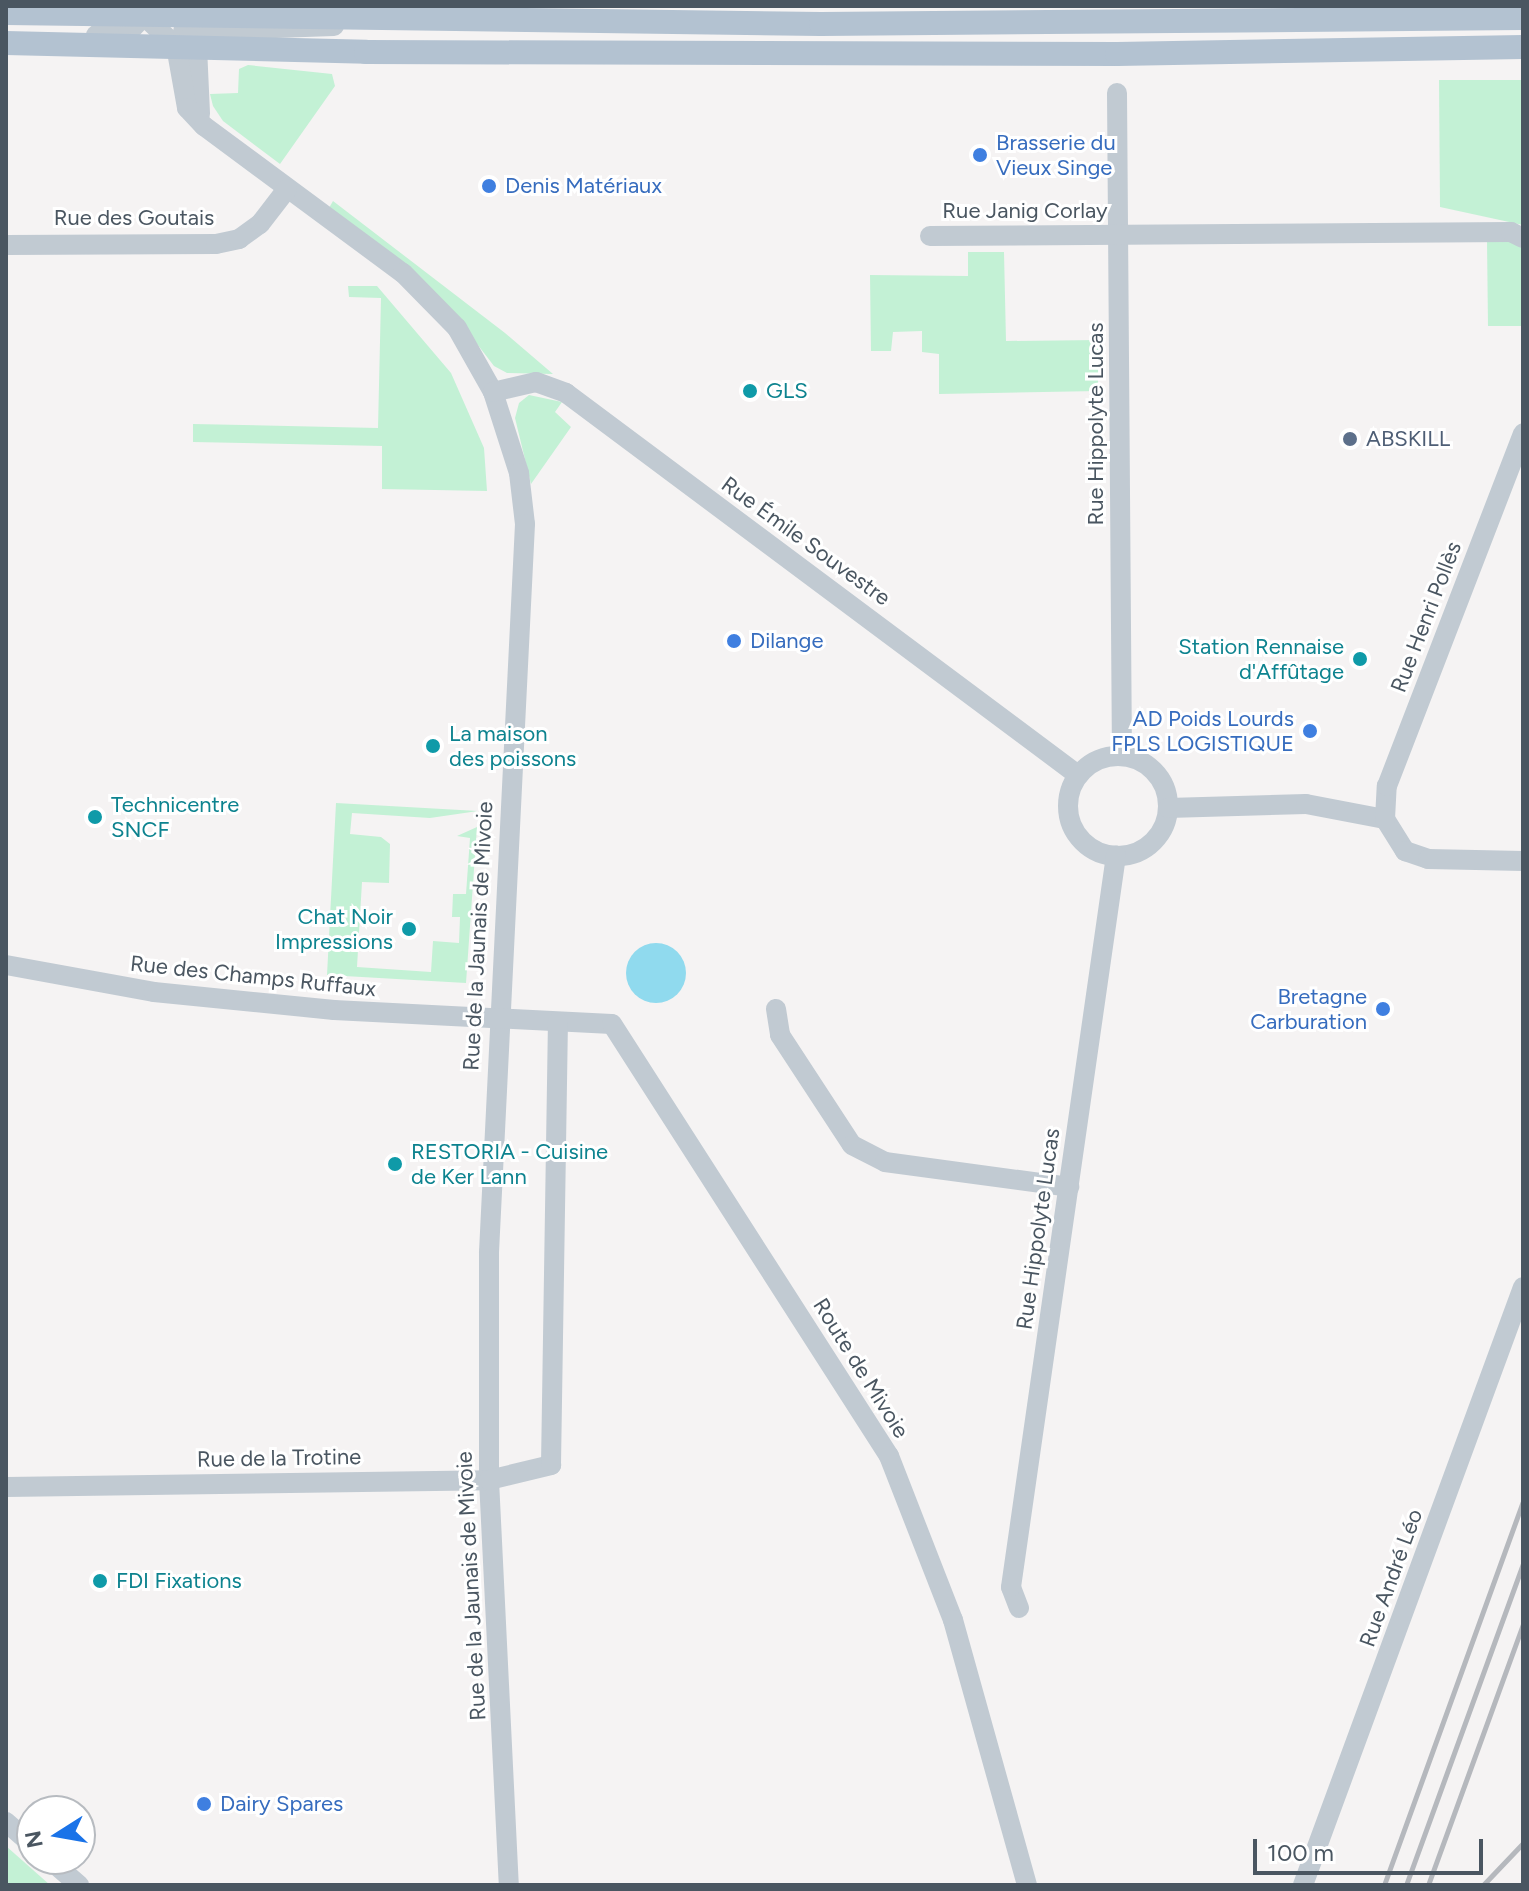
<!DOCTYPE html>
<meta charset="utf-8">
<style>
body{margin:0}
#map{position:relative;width:1529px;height:1891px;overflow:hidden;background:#f5f3f3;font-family:Figtree,sans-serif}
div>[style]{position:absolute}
.green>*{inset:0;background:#c3f1d5}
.water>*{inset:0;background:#90daee}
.round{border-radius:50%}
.minor>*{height:20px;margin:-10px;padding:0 10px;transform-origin:10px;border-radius:10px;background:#c1cad2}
.minor>.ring{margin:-10px;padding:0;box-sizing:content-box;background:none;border:20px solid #c1cad2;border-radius:50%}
.major>*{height:24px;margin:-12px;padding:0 12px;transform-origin:12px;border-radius:12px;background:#b3c2d1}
.rail>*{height:5px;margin:-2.5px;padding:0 2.5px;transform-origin:2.5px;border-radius:2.5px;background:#b5b8bd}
.dots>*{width:22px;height:22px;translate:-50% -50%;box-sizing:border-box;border:4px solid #fff;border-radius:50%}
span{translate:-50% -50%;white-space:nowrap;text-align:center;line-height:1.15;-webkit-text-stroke:6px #fff;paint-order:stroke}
.shop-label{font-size:22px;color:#366cbe}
.left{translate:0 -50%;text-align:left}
.right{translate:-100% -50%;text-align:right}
.street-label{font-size:22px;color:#4a5661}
.culture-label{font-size:22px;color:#0d838f}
.service-label{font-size:22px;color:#4e5e75}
.frame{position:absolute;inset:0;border:8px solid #4a5661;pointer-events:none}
.north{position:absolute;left:16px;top:1795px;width:80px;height:80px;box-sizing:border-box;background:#fff;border:2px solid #b7bbc0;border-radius:50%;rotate:259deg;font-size:22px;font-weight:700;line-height:32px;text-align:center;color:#4a5661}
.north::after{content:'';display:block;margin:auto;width:28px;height:36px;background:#1a73e8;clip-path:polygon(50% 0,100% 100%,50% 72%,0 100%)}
.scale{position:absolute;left:1253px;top:1839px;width:230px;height:36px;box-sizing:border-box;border:4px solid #4a5661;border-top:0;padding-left:10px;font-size:24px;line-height:28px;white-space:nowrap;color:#4a5661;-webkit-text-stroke:6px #fff;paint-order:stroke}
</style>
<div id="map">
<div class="green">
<i style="clip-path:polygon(248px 65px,332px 74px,335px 86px,280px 164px,223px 121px,213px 106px,210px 94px,238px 93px,239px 69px)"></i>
<i style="clip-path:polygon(1439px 80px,1523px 80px,1523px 225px,1440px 207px)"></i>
<i style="clip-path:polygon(333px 201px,505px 333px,553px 374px,507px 373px,494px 366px,451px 310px,329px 208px)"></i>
<i style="clip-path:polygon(1487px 240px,1513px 240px,1523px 246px,1523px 326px,1488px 326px)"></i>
<i style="clip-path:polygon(968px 252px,1004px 252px,1006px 341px,1098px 340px,1098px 391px,939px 394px,939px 354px,922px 352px,922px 331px,893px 332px,891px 351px,871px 351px,870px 275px,968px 276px)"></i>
<i style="clip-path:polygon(348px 286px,377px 286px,451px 373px,484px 448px,487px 491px,382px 489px,382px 446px,193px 442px,193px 424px,378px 428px,381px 298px,349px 297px)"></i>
<i style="clip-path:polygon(529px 395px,562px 402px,555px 412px,571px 427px,531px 484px,515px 418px,519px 403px)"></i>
<i style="clip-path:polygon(336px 803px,478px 811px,430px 818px,352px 813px,350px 834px,381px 837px,390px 844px,389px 883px,362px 882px,357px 967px,431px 972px,433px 941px,459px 943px,460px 917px,452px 917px,453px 894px,466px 894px,470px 838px,457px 836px,477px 827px,466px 983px,327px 975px)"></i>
<i style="clip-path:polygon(6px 1846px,50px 1885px,6px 1885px)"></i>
</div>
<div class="water">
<i class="round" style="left:626px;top:943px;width:60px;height:60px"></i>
</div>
<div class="minor">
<i style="left:144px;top:6px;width:10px;rotate:90deg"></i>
<i style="left:144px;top:16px;width:44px;rotate:43.2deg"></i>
<i style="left:183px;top:31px;width:151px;rotate:-1.9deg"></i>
<i style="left:96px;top:35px;width:32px;rotate:-4deg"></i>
<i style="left:128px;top:33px;width:23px;rotate:-47deg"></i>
<i style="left:189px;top:38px;width:12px;rotate:48deg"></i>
<i style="left:197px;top:47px;width:67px;rotate:87.4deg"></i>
<i style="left:176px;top:46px;width:63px;rotate:79.9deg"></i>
<i style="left:187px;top:108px;width:25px;rotate:47deg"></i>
<i style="left:204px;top:126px;width:247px;rotate:36.5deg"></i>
<i style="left:403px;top:273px;width:77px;rotate:45.5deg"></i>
<i style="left:457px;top:328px;width:73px;rotate:60.6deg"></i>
<i style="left:493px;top:392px;width:85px;rotate:72.2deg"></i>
<i style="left:519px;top:473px;width:51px;rotate:83.3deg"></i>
<i style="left:525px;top:524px;width:730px;rotate:92.83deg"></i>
<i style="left:489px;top:1253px;width:227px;rotate:90deg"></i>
<i style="left:489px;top:1480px;width:405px;rotate:87.2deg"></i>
<i style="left:1117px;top:93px;width:663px;rotate:89.57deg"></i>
<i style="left:930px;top:236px;width:581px;rotate:-0.39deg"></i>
<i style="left:1511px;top:232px;width:13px;rotate:27deg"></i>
<i style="left:6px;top:245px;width:210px;rotate:-0.3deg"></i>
<i style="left:216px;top:244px;width:24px;rotate:-12deg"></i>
<i style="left:239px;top:239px;width:26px;rotate:-36deg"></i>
<i style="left:260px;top:224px;width:44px;rotate:-52.4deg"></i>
<i style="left:493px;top:392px;width:44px;rotate:-13.1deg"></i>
<i style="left:536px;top:382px;width:32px;rotate:20deg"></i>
<i style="left:566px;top:393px;width:639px;rotate:36.73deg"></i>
<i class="ring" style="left:1068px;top:756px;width:80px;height:80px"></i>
<i style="left:1168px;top:808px;width:138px;rotate:-1.7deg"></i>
<i style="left:1306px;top:804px;width:80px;rotate:10.8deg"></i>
<i style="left:1385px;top:819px;width:38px;rotate:58deg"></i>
<i style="left:1405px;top:851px;width:24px;rotate:19deg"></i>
<i style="left:1428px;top:859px;width:95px;rotate:1.2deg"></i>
<i style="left:1385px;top:819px;width:33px;rotate:-87deg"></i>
<i style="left:1387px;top:786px;width:378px;rotate:-68.9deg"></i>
<i style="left:6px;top:965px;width:150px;rotate:10.3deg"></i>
<i style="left:154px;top:992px;width:181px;rotate:5.7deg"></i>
<i style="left:334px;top:1010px;width:278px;rotate:2.9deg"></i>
<i style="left:612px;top:1024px;width:513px;rotate:57.33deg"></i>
<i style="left:889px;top:1456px;width:176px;rotate:68.7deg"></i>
<i style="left:953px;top:1620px;width:275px;rotate:74.4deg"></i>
<i style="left:776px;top:1009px;width:26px;rotate:81deg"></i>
<i style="left:780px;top:1035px;width:131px;rotate:56.8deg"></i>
<i style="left:852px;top:1145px;width:37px;rotate:27deg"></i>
<i style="left:885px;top:1162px;width:186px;rotate:7.7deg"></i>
<i style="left:6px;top:1487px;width:483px;rotate:-0.8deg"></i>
<i style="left:489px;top:1480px;width:64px;rotate:-13.6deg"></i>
<i style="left:551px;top:1465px;width:443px;rotate:-89.1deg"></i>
<i style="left:1019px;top:1608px;width:22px;rotate:-111deg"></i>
<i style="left:1011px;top:1587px;width:739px;rotate:-81.83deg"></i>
<i style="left:6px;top:1822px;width:35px;rotate:41deg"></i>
<i style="left:49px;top:1859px;width:40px;rotate:41deg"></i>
<i style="left:1303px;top:1885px;width:637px;rotate:-69.8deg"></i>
</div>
<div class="major">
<i style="left:6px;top:13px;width:815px;rotate:0.77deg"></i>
<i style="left:821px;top:24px;width:702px;rotate:-0.49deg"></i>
<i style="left:6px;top:43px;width:360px;rotate:1.4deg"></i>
<i style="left:366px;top:52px;width:751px;rotate:0.15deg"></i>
<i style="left:1117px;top:54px;width:406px;rotate:-1deg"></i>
</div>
<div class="rail">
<i style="left:1384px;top:1885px;width:407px;rotate:-70.1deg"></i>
<i style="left:1406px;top:1885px;width:343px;rotate:-70deg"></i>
<i style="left:1428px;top:1885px;width:278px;rotate:-70deg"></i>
<i style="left:1483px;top:1885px;width:58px;rotate:-46.4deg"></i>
</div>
<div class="dots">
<i style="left:980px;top:155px;background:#3f7fe0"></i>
<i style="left:489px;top:186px;background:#3f7fe0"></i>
<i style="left:750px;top:391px;background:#0f9aa8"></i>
<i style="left:1350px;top:439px;background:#5c6f8a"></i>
<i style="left:734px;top:641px;background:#3f7fe0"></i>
<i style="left:1360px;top:659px;background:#0f9aa8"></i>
<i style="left:1310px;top:731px;background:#3f7fe0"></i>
<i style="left:433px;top:746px;background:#0f9aa8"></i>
<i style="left:95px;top:817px;background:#0f9aa8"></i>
<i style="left:409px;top:929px;background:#0f9aa8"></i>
<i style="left:1383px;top:1009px;background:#3f7fe0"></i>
<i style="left:395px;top:1164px;background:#0f9aa8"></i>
<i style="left:100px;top:1581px;background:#0f9aa8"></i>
<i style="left:204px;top:1804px;background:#3f7fe0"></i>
</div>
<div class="shop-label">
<span class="left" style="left:996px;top:155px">Brasserie du<br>Vieux Singe</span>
<span class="left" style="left:505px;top:186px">Denis Matériaux</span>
<span class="left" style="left:750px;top:641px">Dilange</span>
<span class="right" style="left:1294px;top:731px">AD Poids Lourds<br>FPLS LOGISTIQUE</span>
<span class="right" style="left:1367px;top:1009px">Bretagne<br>Carburation</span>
<span class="left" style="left:220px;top:1804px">Dairy Spares</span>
</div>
<div class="street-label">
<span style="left:1025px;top:211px">Rue Janig Corlay</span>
<span style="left:134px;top:218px">Rue des Goutais</span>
<span style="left:1096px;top:424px;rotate:-90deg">Rue Hippolyte Lucas</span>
<span style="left:806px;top:541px;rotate:36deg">Rue Émile Souvestre</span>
<span style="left:1426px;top:617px;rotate:-69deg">Rue Henri Pollès</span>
<span style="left:478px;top:936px;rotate:-87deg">Rue de la Jaunais de Mivoie</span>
<span style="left:253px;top:976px;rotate:6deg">Rue des Champs Ruffaux</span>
<span style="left:1038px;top:1229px;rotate:-82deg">Rue Hippolyte Lucas</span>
<span style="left:861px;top:1368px;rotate:58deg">Route de Mivoie</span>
<span style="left:279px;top:1458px;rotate:-1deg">Rue de la Trotine</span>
<span style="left:1391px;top:1578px;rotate:-70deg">Rue André Léo</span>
<span style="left:471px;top:1586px;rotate:-93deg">Rue de la Jaunais de Mivoie</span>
</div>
<div class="culture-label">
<span class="left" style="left:766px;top:391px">GLS</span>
<span class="right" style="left:1344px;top:659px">Station Rennaise<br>d'Affûtage</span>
<span class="left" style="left:449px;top:746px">La maison<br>des poissons</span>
<span class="left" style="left:111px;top:817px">Technicentre<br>SNCF</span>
<span class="right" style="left:393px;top:929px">Chat Noir<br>Impressions</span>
<span class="left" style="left:411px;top:1164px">RESTORIA - Cuisine<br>de Ker Lann</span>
<span class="left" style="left:116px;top:1581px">FDI Fixations</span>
</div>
<div class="service-label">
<span class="left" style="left:1366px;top:439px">ABSKILL</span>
</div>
<div class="frame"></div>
<div class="north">N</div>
<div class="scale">100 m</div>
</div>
